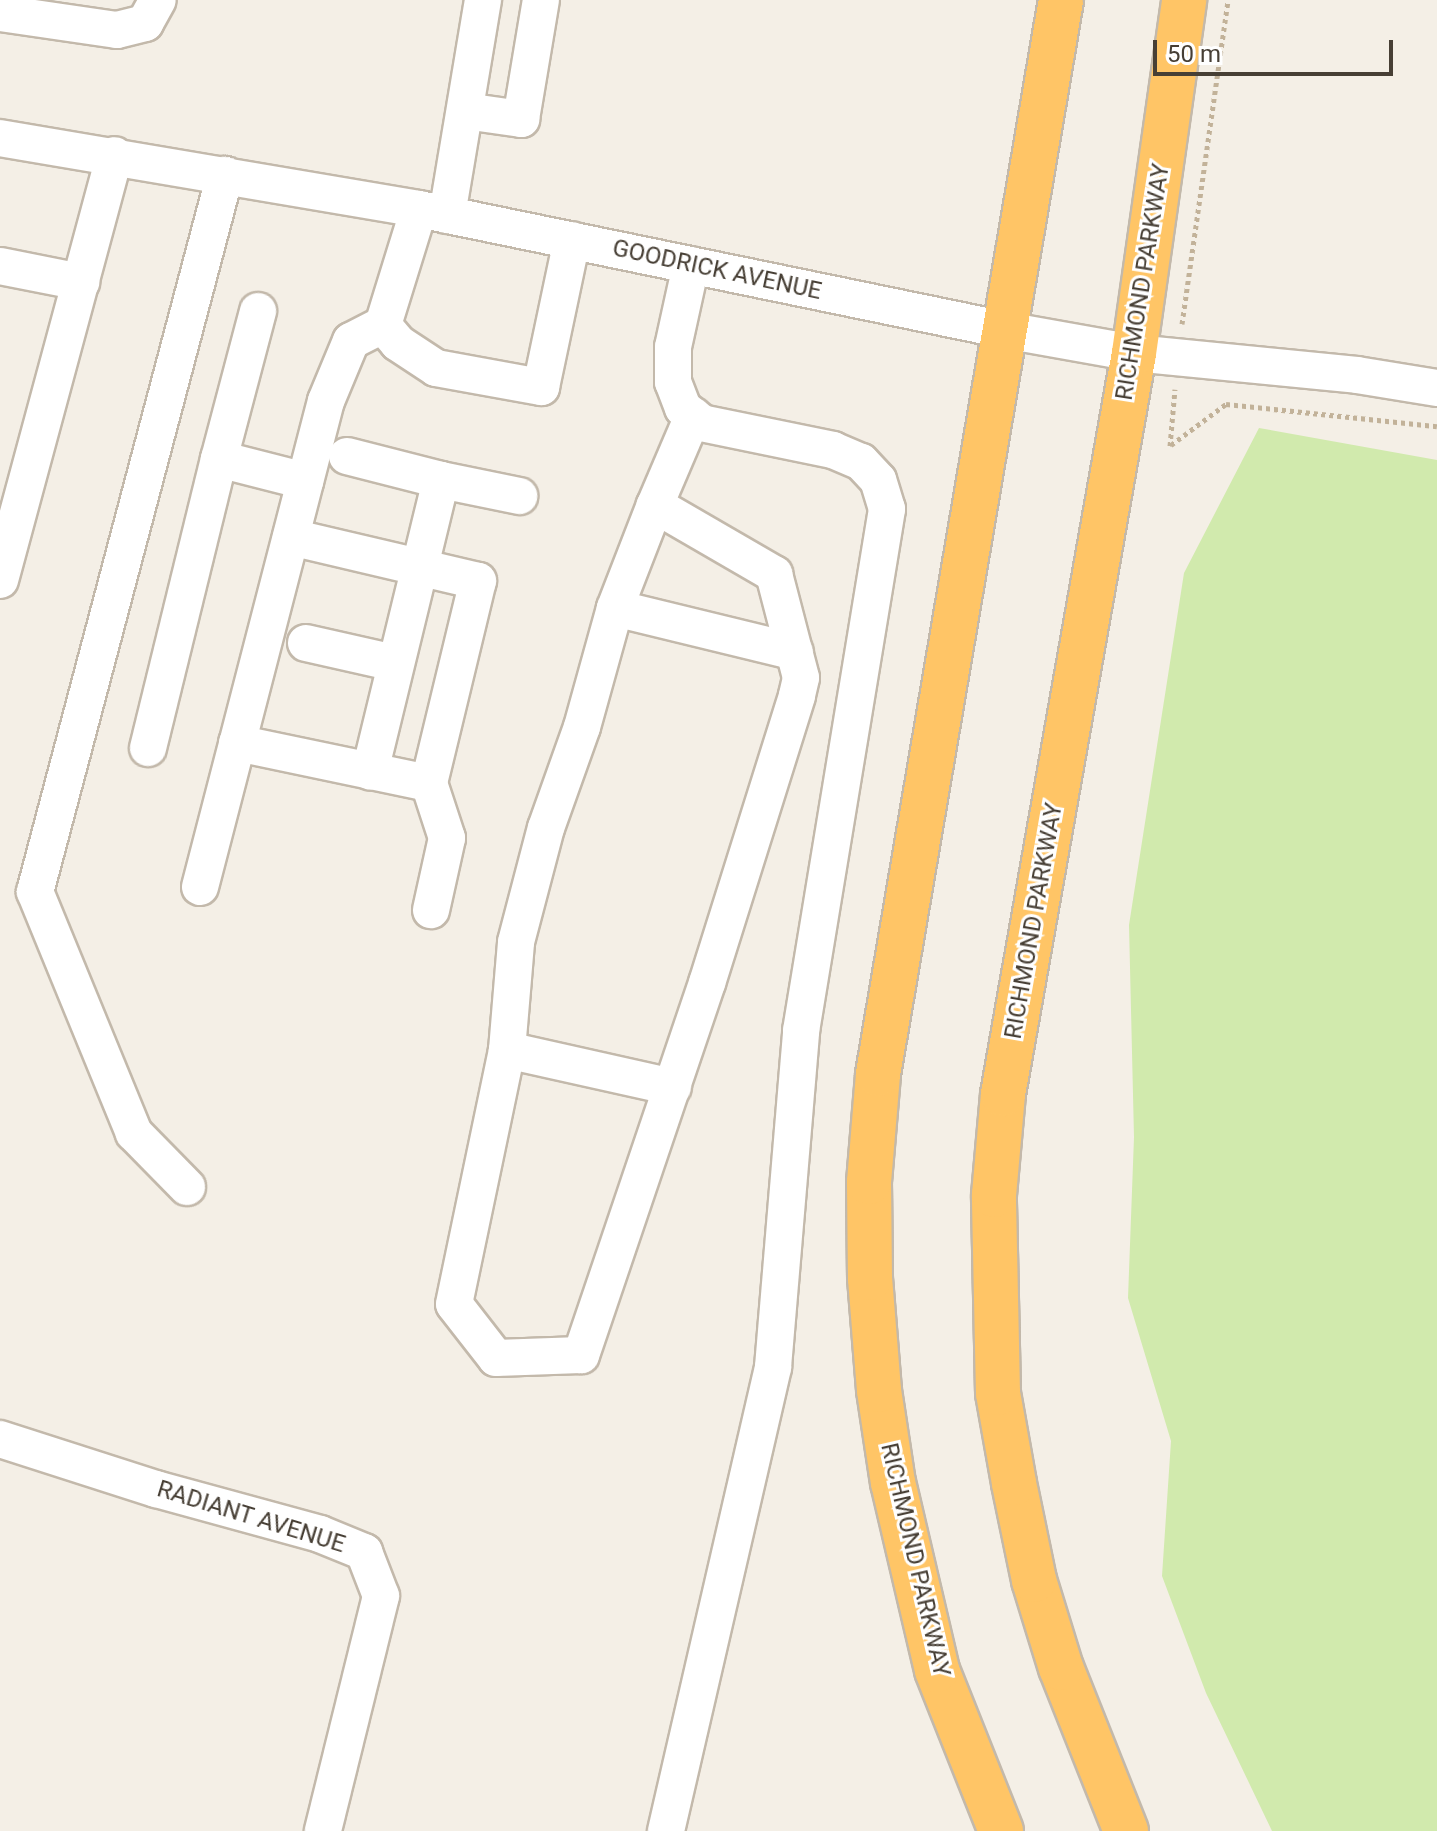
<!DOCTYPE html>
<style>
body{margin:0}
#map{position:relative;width:1437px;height:1831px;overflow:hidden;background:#f4efe6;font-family:Roboto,sans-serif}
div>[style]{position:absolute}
.green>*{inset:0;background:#d1eaad}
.path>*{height:5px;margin-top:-2.5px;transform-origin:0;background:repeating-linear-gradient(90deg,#c2b299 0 4px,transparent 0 8px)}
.roads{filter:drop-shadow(2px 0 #c3b9ab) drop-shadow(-2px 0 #c3b9ab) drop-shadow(0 2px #c3b9ab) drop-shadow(0 -2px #c3b9ab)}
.minor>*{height:36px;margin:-18px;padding:0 18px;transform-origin:18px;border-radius:18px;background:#fff}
.highway>*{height:44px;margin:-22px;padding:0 22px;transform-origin:22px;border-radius:22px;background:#ffc566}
span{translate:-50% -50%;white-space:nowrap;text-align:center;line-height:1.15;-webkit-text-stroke:6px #fff;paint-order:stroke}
.street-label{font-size:24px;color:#473f35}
.scale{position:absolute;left:1153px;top:40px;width:240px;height:36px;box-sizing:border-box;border:4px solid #473f35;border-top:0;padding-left:10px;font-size:24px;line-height:28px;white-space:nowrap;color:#473f35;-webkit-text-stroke:6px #fff;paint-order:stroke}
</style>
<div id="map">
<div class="green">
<i style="clip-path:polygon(1259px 428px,1437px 460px,1437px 1831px,1272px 1831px,1206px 1693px,1162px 1576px,1171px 1441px,1128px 1298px,1134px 1137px,1129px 925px,1184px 573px)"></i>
</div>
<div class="path">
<i style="left:1182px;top:324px;width:327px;rotate:-81.9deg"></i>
<i style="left:1171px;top:445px;width:69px;rotate:-36.7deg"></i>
<i style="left:1226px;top:404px;width:212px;rotate:6deg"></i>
<i style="left:1170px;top:446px;width:57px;rotate:-85deg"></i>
</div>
<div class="roads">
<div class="minor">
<i style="left:0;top:13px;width:118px;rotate:8.3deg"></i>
<i style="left:117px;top:30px;width:29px;rotate:-14deg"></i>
<i style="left:145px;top:23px;width:26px;rotate:-61deg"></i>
<i style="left:465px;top:111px;width:57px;rotate:8.1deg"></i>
<i style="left:521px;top:119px;width:121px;rotate:-80.5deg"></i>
<i style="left:0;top:138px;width:425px;rotate:9.6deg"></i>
<i style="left:419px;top:209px;width:598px;rotate:11.67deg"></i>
<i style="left:1005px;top:330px;width:131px;rotate:10.1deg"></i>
<i style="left:1134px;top:353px;width:224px;rotate:5.6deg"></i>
<i style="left:1357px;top:375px;width:81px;rotate:9.2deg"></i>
<i style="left:447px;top:215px;width:218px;rotate:-80.5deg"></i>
<i style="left:0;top:266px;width:83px;rotate:11.2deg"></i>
<i style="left:383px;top:325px;width:23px;rotate:50deg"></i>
<i style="left:398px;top:343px;width:45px;rotate:33.3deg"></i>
<i style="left:436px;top:368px;width:107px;rotate:10.3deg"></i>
<i style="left:541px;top:387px;width:150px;rotate:-78.1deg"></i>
<i style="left:347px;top:456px;width:97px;rotate:14.3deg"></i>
<i style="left:441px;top:480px;width:300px;rotate:103.7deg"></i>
<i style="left:219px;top:459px;width:153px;rotate:-75.2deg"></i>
<i style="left:441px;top:480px;width:80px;rotate:11.6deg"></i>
<i style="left:655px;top:505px;width:138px;rotate:30.1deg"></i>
<i style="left:774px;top:574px;width:107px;rotate:75.4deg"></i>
<i style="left:801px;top:678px;width:18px;rotate:103deg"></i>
<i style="left:797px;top:696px;width:301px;rotate:107.4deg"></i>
<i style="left:707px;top:983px;width:393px;rotate:108.7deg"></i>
<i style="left:581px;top:1355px;width:85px;rotate:178deg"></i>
<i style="left:496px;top:1358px;width:68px;rotate:-127.9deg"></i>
<i style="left:454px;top:1304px;width:259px;rotate:-78.2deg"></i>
<i style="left:507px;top:1050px;width:108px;rotate:-85.2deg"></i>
<i style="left:516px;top:942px;width:118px;rotate:-75.3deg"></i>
<i style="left:546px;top:828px;width:107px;rotate:-70.4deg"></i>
<i style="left:582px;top:727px;width:123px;rotate:-74.5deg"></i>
<i style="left:615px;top:608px;width:110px;rotate:-68.8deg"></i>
<i style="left:655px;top:505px;width:97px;rotate:-66.9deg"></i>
<i style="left:0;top:580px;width:440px;rotate:-74.9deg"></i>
<i style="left:615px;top:608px;width:185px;rotate:13.7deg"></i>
<i style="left:306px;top:643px;width:91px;rotate:12.7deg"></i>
<i style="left:237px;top:743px;width:196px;rotate:11.8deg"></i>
<i style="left:429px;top:783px;width:208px;rotate:-76.4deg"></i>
<i style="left:478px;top:581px;width:192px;rotate:-166.8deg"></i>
<i style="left:148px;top:748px;width:298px;rotate:-76.2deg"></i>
<i style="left:219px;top:459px;width:89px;rotate:14.3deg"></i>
<i style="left:429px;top:783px;width:58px;rotate:71.9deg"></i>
<i style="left:447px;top:838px;width:74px;rotate:102.5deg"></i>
<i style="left:200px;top:887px;width:502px;rotate:-75.47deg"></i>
<i style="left:326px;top:401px;width:65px;rotate:-67.4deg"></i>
<i style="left:351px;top:341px;width:36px;rotate:-27deg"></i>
<i style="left:383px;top:325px;width:121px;rotate:-72.8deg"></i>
<i style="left:507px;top:1050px;width:170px;rotate:12.6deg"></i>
<i style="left:187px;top:1187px;width:76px;rotate:-134.5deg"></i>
<i style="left:134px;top:1133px;width:261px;rotate:-112.3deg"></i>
<i style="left:35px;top:892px;width:742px;rotate:-75.16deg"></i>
<i style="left:0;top:1439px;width:164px;rotate:17.8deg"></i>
<i style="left:156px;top:1489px;width:170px;rotate:15.3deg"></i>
<i style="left:320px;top:1534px;width:48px;rotate:22.2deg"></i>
<i style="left:364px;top:1552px;width:47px;rotate:68.9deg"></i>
<i style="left:381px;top:1596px;width:242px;rotate:103.9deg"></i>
<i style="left:666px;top:1831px;width:476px;rotate:-77deg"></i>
<i style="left:773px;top:1367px;width:337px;rotate:-85.2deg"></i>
<i style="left:801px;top:1031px;width:529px;rotate:-80.64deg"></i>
<i style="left:887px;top:509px;width:30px;rotate:-107deg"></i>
<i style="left:878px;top:480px;width:25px;rotate:-133deg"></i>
<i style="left:861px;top:462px;width:30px;rotate:-157deg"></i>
<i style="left:833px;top:450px;width:134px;rotate:-168.4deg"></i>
<i style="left:702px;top:423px;width:24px;rotate:-142deg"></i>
<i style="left:683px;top:408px;width:28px;rotate:-111deg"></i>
<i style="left:673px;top:382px;width:35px;rotate:-90deg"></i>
<i style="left:673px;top:347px;width:84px;rotate:-77.6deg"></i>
</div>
<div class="highway">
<i style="left:1001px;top:1831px;width:173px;rotate:-111.7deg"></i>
<i style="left:937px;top:1670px;width:192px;rotate:-103.2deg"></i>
<i style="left:893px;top:1483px;width:94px;rotate:-98.6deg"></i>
<i style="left:879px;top:1390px;width:112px;rotate:-94.6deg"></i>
<i style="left:870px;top:1278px;width:96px;rotate:-90.6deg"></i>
<i style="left:869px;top:1182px;width:108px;rotate:-85.2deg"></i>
<i style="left:878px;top:1074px;width:1089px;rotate:-80.33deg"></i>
<i style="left:1126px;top:1831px;width:175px;rotate:-111.7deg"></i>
<i style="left:1061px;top:1668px;width:92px;rotate:-107.1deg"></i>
<i style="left:1034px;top:1580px;width:99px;rotate:-101.7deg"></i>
<i style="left:1014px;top:1483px;width:91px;rotate:-100.1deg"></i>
<i style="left:998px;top:1393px;width:198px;rotate:-91.2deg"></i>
<i style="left:994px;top:1195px;width:101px;rotate:-84.9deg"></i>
<i style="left:1003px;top:1094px;width:752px;rotate:-79.97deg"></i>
<i style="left:1134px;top:353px;width:357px;rotate:-81.9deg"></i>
</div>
</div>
<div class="street-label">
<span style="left:717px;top:270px;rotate:12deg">GOODRICK AVENUE</span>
<span style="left:1143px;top:282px;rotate:-81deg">RICHMOND PARKWAY</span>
<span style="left:1034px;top:921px;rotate:-80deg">RICHMOND PARKWAY</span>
<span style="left:251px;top:1517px;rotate:17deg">RADIANT AVENUE</span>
<span style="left:915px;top:1560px;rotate:77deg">RICHMOND PARKWAY</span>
</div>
<div class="scale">50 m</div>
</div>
